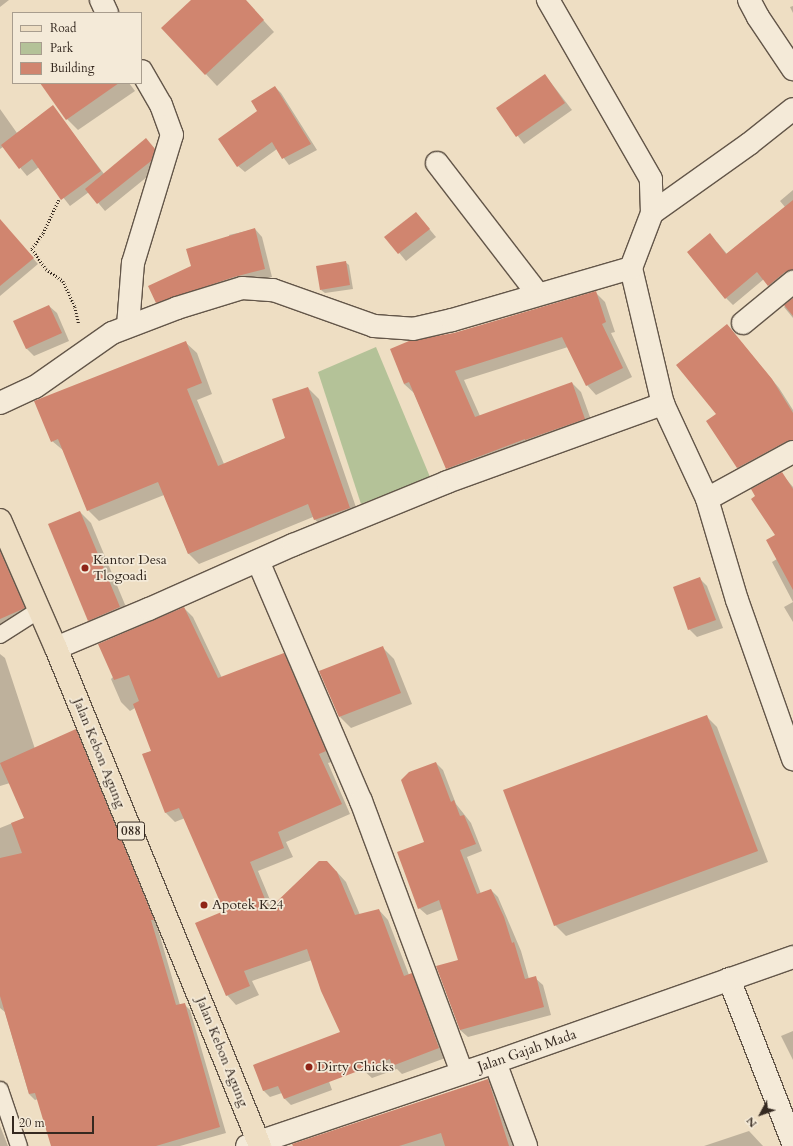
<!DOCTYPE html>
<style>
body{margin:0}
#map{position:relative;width:793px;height:1146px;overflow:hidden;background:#eedec3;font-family:Cardo,serif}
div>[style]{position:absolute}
.green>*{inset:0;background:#b4c298}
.shadow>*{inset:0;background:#0003}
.building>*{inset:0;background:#d0856f}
.path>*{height:2.5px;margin-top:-1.25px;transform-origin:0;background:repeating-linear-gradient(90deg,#352920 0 1px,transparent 0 3px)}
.roads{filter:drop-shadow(1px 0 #635649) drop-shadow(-1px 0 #635649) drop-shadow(0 1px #635649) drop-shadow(0 -1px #635649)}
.lane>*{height:16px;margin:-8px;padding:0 8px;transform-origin:8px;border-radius:8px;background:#f4ead8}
.street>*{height:22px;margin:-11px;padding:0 11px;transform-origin:11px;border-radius:11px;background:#f4ead8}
.secondary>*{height:22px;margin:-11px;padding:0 11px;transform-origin:11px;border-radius:11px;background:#f4ead8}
.primary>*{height:22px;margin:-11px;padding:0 11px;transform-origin:11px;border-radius:11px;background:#eedec3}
.dots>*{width:11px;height:11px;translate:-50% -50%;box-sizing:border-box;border:2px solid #f4ead8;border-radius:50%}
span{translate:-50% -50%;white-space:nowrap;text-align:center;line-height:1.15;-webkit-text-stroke:3.5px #f4ead8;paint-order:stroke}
.shield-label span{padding:1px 3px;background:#f4ead8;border:1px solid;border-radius:3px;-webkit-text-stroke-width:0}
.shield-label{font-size:13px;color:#352920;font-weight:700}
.poi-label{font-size:14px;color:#352920}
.left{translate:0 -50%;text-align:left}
.street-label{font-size:14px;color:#352920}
.legend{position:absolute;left:12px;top:12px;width:130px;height:72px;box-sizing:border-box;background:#f4ead8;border:1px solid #a89d8e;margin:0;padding:5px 7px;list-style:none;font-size:12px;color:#352920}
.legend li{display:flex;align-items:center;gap:8px;height:20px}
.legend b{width:20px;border:1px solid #a89d8e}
.north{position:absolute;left:741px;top:1094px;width:40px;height:40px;-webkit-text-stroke:3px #f4ead8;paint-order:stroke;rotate:229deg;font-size:11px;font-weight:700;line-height:16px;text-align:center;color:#352920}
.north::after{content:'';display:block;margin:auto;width:14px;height:18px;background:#352920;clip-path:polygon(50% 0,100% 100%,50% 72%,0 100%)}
.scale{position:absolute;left:12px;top:1116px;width:82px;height:18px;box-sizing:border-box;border:2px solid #352920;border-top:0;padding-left:5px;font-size:12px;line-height:14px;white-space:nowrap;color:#352920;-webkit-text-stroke:3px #f4ead8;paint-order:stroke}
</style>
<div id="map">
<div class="green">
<i style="clip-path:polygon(376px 347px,430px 477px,361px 504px,318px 372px)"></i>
</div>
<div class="shadow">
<i style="clip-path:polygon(0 0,9px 0,0 7px)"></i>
<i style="clip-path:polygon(193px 0,245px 0,274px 32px,217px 86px,163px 28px)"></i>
<i style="clip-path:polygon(793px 6px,793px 13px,790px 7px)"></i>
<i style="clip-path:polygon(545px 75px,572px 110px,524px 144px,497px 109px)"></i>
<i style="clip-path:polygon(42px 83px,129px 83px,135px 91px,78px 130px,67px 119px)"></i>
<i style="clip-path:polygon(275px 87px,281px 93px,317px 150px,289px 165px,277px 149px,245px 172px,238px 166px,258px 111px)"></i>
<i style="clip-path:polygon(53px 107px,104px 174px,153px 147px,162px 157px,158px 168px,105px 211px,89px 192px,70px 206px,39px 167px,27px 176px,3px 147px,0 149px,0 109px,17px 133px)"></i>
<i style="clip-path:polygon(793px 190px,793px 280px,776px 293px,764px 279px,733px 305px,726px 298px,717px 242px,727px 254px,785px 207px,780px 201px)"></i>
<i style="clip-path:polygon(416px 213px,436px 237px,406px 261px,386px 237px)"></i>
<i style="clip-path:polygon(255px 229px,262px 237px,272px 277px,242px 284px,164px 310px,157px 302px,192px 267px,230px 238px,229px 235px)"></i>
<i style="clip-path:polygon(13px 235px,38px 264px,0 296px,0 236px)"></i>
<i style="clip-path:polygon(345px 262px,349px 265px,353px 289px,325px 293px,321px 290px)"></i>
<i style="clip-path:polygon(595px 292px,605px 302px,615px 332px,611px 333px,632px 377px,596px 395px,587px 385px,568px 347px,464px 380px,480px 416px,572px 383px,581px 392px,594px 428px,457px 478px,447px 468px,414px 393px,404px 384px,454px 334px)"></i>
<i style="clip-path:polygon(793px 299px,793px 318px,784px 307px)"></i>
<i style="clip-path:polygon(49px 306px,57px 313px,69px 341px,34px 356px,26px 348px)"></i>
<i style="clip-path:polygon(727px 325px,779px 388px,793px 410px,793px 449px,746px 475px,738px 468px,707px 421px,718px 414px)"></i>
<i style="clip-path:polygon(185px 342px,197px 353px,212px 394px,197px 400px,224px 464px,286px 438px,308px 388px,319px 399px,360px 519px,325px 531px,313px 517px,199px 564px,188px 553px,164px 495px,99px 521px,88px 510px,64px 451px,52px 441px)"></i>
<i style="clip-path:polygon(782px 474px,793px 487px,793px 602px,772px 562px,777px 559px,777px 535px)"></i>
<i style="clip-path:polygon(80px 512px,91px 523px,131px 619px,100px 632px,89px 621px)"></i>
<i style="clip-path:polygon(0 535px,35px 619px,0 635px)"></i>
<i style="clip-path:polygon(699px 578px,707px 586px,723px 628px,697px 637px,689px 629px)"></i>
<i style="clip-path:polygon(793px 602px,793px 622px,784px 607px)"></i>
<i style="clip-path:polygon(184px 608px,193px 617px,222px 678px,284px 654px,293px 663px,335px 761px,328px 763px,350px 814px,286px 842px,293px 857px,258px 871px,273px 907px,336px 871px,346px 882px,360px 915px,379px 910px,388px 920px,409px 975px,411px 974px,421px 984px,448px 1057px,402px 1074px,397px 1069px,372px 1078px,362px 1069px,312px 960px,252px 981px,259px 995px,236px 1005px,227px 995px,225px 912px,185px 818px,175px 822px,166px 813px,143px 754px,152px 751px,135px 708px,130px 711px,121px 702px,111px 679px)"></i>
<i style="clip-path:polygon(383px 648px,394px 659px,412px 704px,351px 728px,340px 717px)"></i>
<i style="clip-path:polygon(0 654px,5px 658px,35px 749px,76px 731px,81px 737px,159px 926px,157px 926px,180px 1005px,184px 1004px,190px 1010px,226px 1133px,180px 1146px,53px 1146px,38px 1099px,35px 1100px,29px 1094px,5px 1012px,0 1008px,0 828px,25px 818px,10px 783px,0 786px)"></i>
<i style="clip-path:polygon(706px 716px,717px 727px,768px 862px,566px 936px,555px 925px)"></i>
<i style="clip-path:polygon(436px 763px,443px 770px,456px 804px,471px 823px,482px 851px,467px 857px,481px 894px,491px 890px,498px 897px,521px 951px,529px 979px,535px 978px,543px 985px,551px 1015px,468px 1037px,460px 1030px,437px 967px,460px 960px,443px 909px,427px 915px,419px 908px)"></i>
<i style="clip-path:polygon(793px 1031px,793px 1060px,781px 1036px)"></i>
<i style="clip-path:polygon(318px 1050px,332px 1090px,291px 1105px,284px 1098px,282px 1093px,270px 1097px,263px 1090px)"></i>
<i style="clip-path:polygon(488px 1080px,497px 1090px,516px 1146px,391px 1146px)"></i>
<i style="clip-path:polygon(0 1126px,8px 1146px,0 1146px)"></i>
<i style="clip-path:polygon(749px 1131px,763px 1146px,704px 1146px)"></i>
</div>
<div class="building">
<i style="clip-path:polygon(191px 0,246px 0,264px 20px,205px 75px,161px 28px)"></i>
<i style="clip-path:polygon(545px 74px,565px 103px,516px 137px,496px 108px)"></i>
<i style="clip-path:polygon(40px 83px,119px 83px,66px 120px)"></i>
<i style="clip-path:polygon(275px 86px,311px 144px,282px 159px,272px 142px,237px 167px,218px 139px,257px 111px,251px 101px)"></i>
<i style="clip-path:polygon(53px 105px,101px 171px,61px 200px,32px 159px,19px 169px,1px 145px)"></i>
<i style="clip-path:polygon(146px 138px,155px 149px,151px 161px,97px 204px,85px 189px)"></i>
<i style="clip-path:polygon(793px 200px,793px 270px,785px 272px,768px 286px,757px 272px,725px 299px,687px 252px,710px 233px,726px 254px)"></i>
<i style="clip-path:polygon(416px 212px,430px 229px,398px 254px,384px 237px)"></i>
<i style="clip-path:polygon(0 219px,34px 258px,0 286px)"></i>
<i style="clip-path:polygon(255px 228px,265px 269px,234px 277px,156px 303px,148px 286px,191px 266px,186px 249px)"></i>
<i style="clip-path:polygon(346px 261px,350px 285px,320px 290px,316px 266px)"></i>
<i style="clip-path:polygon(596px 291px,606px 322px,602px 324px,623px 368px,586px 386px,562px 337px,455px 371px,475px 417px,572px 382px,585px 419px,525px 440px,525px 439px,446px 469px,409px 382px,404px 384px,390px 349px,409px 341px,454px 333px)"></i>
<i style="clip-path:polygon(793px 298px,793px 316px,784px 305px)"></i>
<i style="clip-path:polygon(49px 305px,62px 333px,26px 349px,13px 321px)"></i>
<i style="clip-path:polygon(727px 324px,772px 379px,793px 413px,793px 440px,787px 441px,737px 468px,706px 421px,716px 414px,676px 365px)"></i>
<i style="clip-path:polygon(186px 341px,202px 383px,187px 389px,218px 466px,285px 438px,272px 399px,308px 387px,350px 508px,314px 520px,308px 504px,188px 554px,158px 482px,87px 511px,58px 439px,51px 442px,34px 401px)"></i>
<i style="clip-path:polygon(782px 472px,793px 489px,793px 590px,766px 540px,775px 535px,751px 499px,755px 496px,751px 489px)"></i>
<i style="clip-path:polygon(80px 511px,120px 607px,88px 621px,48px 524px)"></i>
<i style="clip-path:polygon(0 551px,25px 608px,0 619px)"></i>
<i style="clip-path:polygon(700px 577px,716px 620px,688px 630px,673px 587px)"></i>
<i style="clip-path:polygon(184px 607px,218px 678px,284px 653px,326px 751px,319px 754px,342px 804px,278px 832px,284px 848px,250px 862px,269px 909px,319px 861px,327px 861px,337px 872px,355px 915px,379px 909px,404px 976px,412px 973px,439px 1048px,392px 1066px,390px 1059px,284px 1099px,278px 1086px,263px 1091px,253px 1065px,340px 1032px,321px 991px,307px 949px,244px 971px,250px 986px,226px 996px,195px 923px,224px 911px,179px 808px,165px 813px,142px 754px,151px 751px,133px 704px,139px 701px,129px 675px,114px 680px,98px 644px)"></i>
<i style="clip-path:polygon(383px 646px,401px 693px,339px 717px,319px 671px)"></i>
<i style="clip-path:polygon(707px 715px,758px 851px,554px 926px,503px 790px)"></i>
<i style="clip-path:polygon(76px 729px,154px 920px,151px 920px,176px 1005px,185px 1003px,220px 1127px,156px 1146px,51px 1146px,35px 1093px,29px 1094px,0 996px,0 858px,22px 853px,11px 823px,24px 818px,0 763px)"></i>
<i style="clip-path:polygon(436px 762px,451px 802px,454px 800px,460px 816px,464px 815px,476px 844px,460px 850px,477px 894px,491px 889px,504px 917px,512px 943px,514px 942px,525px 979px,536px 976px,544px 1007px,460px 1030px,436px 966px,458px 960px,439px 900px,418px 909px,397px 852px,424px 842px,401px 780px,409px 772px)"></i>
<i style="clip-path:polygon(488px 1079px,509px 1146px,445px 1146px,441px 1133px,399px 1146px,293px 1146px,292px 1144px)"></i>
</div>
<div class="path">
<i style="left:59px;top:200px;width:38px;rotate:115deg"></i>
<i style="left:43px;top:234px;width:19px;rotate:126deg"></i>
<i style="left:32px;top:249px;width:24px;rotate:55deg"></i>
<i style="left:46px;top:269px;width:21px;rotate:35deg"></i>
<i style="left:63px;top:281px;width:29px;rotate:65deg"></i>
<i style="left:75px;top:307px;width:17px;rotate:77deg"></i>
</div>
<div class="roads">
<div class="lane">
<i style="left:0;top:635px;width:46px;rotate:-32.7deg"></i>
<i style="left:0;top:1090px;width:59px;rotate:71.3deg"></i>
</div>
<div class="street">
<i style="left:101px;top:0;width:14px;rotate:65deg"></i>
<i style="left:749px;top:0;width:19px;rotate:62deg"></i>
<i style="left:758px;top:17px;width:63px;rotate:56.1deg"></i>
<i style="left:437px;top:163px;width:165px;rotate:52.4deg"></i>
<i style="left:652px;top:213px;width:119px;rotate:-35.4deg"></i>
<i style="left:749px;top:144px;width:56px;rotate:-38.5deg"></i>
<i style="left:631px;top:268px;width:140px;rotate:76.8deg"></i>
<i style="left:663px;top:404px;width:105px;rotate:65.1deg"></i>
<i style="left:707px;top:499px;width:98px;rotate:-28.7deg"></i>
<i style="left:743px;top:323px;width:65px;rotate:-39.4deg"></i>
<i style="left:128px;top:326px;width:63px;rotate:-85.5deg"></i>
<i style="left:133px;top:263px;width:134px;rotate:-73.1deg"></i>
<i style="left:172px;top:135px;width:32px;rotate:-110deg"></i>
<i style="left:161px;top:105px;width:39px;rotate:-120deg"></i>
<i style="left:0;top:403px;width:38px;rotate:-25deg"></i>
<i style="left:35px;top:387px;width:94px;rotate:-35deg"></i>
<i style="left:112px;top:333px;width:70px;rotate:-21deg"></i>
<i style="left:177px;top:308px;width:68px;rotate:-17.1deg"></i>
<i style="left:242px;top:288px;width:31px;rotate:4deg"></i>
<i style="left:273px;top:290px;width:107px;rotate:19.6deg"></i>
<i style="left:374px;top:326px;width:39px;rotate:4deg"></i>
<i style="left:413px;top:329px;width:40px;rotate:-13deg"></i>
<i style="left:452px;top:320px;width:186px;rotate:-16.2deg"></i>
<i style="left:631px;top:268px;width:59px;rotate:-69.1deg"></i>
<i style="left:652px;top:213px;width:34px;rotate:-92deg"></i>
<i style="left:651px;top:179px;width:207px;rotate:-119.9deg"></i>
<i style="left:707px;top:499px;width:105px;rotate:73.5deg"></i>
<i style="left:737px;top:600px;width:169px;rotate:70.6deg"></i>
<i style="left:258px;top:561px;width:261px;rotate:66.8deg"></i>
<i style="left:361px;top:801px;width:290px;rotate:69.6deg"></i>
<i style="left:56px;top:648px;width:101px;rotate:-22.8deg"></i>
<i style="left:149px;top:609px;width:158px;rotate:-24deg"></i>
<i style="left:293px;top:545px;width:166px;rotate:-22.2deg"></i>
<i style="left:447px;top:482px;width:230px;rotate:-19.9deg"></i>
<i style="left:729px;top:979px;width:176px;rotate:68.7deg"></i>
<i style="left:495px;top:1062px;width:90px;rotate:69.7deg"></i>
</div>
<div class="secondary">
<i style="left:247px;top:1146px;width:262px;rotate:-18.7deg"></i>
<i style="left:495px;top:1062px;width:316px;rotate:-19.4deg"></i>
</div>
<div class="primary">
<i style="left:0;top:520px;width:140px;rotate:66.4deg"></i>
<i style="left:56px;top:648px;width:538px;rotate:67.72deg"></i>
</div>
</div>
<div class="dots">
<i style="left:85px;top:568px;background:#8f2418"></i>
<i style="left:204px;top:905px;background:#8f2418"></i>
<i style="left:309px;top:1067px;background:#8f2418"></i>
</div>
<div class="shield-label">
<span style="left:131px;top:831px">088</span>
</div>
<div class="poi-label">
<span class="left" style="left:93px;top:568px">Kantor Desa<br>Tlogoadi</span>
<span class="left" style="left:212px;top:905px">Apotek K24</span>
<span class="left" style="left:317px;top:1067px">Dirty Chicks</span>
</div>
<div class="street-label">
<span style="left:99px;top:753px;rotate:68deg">Jalan Kebon Agung</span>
<span style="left:527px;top:1051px;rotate:-19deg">Jalan Gajah Mada</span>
<span style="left:222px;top:1052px;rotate:68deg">Jalan Kebon Agung</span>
</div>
<ul class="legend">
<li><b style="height:5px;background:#eedec3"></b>Road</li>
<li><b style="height:11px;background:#b4c298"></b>Park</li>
<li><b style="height:11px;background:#d0856f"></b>Building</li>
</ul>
<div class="north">N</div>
<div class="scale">20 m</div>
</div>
